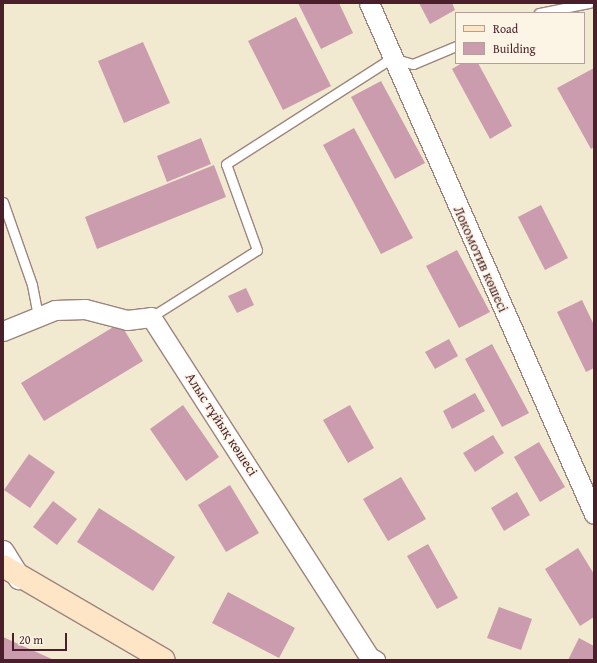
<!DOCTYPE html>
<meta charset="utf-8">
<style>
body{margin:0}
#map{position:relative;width:597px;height:663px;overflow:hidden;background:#f1ead0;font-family:"Gentium Book Plus",serif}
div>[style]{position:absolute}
.building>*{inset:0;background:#cb9bae}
.roads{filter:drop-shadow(1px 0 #9e847e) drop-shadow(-1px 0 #9e847e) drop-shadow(0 1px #9e847e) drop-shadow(0 -1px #9e847e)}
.service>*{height:9px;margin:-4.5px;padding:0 4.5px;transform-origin:4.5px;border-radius:4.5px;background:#fff}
.minor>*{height:19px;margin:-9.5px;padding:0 9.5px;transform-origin:9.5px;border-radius:9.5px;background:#fff}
.tertiary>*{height:22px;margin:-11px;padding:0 11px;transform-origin:11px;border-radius:11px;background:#fff}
.secondary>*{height:22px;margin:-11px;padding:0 11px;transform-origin:11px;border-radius:11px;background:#fde5c5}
span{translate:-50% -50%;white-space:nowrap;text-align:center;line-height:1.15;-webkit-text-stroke:3px #fcf5e5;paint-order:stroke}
.street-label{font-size:14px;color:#4a1f2b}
.frame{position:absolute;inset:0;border:4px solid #4a1f2b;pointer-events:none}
.legend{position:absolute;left:455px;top:12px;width:130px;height:52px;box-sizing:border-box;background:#fcf5e5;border:1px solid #b59f9b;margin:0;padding:5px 7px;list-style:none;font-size:12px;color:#4a1f2b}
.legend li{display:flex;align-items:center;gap:8px;height:20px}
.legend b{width:20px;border:1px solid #b59f9b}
.scale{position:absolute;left:12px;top:633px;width:55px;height:18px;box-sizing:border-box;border:2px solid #4a1f2b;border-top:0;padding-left:5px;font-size:12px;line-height:14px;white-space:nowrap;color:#4a1f2b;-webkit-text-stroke:3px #fcf5e5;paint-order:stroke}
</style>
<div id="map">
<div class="building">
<i style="clip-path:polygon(298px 3px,339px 3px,353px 33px,321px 49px)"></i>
<i style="clip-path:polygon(419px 3px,452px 3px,455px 10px,430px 24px)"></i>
<i style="clip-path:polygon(296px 17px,331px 86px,283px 110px,248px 41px)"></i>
<i style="clip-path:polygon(143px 42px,170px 103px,124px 123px,98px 61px)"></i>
<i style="clip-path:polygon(462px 63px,478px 63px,512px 126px,490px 139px,452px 69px)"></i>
<i style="clip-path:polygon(594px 68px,594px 147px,591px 149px,557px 88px)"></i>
<i style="clip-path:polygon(381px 81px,425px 163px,395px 179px,351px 97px)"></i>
<i style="clip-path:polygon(354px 128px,413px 238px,381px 254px,323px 145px)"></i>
<i style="clip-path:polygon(201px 138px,211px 164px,167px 182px,157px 156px)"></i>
<i style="clip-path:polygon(214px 165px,226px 197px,97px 249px,85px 217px)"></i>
<i style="clip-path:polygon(541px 205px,568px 258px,545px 270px,518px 217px)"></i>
<i style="clip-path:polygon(457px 250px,490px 312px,459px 328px,426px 266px)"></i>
<i style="clip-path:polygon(246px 288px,254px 305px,237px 313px,228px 296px)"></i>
<i style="clip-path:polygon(582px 300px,594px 325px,594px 368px,586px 372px,557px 312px)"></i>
<i style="clip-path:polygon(120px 323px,143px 361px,44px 421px,21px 383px)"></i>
<i style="clip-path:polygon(449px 339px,458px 356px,435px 369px,425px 352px)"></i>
<i style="clip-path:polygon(492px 344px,529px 413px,502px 427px,465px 359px)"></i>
<i style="clip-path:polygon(475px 393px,485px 411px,452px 429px,443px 411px)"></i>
<i style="clip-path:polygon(183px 405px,219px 457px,186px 481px,150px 429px)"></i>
<i style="clip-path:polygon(350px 405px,374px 448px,348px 463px,323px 420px)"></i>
<i style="clip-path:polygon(493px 435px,504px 453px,475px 472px,463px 453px)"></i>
<i style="clip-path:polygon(539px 442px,565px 487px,540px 502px,514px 457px)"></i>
<i style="clip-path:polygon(29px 454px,55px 472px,30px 508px,4px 490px)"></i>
<i style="clip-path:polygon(401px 477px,426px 519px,388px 541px,363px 499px)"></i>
<i style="clip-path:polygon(230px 485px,259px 533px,226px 552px,198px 505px)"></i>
<i style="clip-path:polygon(517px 492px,530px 515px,504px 531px,491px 508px)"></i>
<i style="clip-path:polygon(53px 501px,77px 519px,57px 545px,33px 527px)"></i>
<i style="clip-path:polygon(99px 508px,175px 557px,153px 591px,77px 542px)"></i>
<i style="clip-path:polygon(428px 544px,458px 598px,437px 609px,407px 556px)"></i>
<i style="clip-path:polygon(578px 548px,594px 574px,594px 617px,580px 626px,545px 569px)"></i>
<i style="clip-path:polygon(228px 592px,295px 628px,279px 658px,212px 623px)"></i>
<i style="clip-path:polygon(499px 607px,532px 619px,521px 650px,487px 638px)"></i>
<i style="clip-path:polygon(3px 637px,54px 660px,3px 660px)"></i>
<i style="clip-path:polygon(579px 638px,594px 646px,594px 660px,568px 660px)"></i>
</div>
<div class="roads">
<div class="service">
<i style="left:539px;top:13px;width:51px;rotate:-11.3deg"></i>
<i style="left:3px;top:202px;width:88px;rotate:70.7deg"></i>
<i style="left:32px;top:285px;width:31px;rotate:79deg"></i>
<i style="left:151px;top:317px;width:125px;rotate:-32.3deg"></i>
<i style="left:257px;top:250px;width:91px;rotate:-109.8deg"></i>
<i style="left:226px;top:164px;width:197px;rotate:-32.6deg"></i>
<i style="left:392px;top:58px;width:22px;rotate:16deg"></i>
<i style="left:413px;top:64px;width:47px;rotate:-22.7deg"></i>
</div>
<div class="minor">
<i style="left:369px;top:3px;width:558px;rotate:66.24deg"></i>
<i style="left:3px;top:331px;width:56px;rotate:-22deg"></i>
<i style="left:55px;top:310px;width:30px;rotate:-2deg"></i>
<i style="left:85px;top:309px;width:43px;rotate:14.7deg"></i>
<i style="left:127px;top:320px;width:24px;rotate:-7deg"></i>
<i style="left:151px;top:317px;width:404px;rotate:57.3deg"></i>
<i style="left:369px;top:657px;width:7px;rotate:27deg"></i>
</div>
<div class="tertiary">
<i style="left:3px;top:552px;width:31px;rotate:58deg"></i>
</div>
<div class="secondary">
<i style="left:3px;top:566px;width:186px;rotate:30.3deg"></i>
</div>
</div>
<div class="street-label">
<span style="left:481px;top:259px;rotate:66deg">Локомотив көшесі</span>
<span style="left:222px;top:424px;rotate:57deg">Алыс тұйық көшесі</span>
</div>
<div class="frame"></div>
<ul class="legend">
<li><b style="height:5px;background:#fde5c5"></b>Road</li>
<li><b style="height:11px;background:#cb9bae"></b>Building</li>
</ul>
<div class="scale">20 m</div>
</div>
